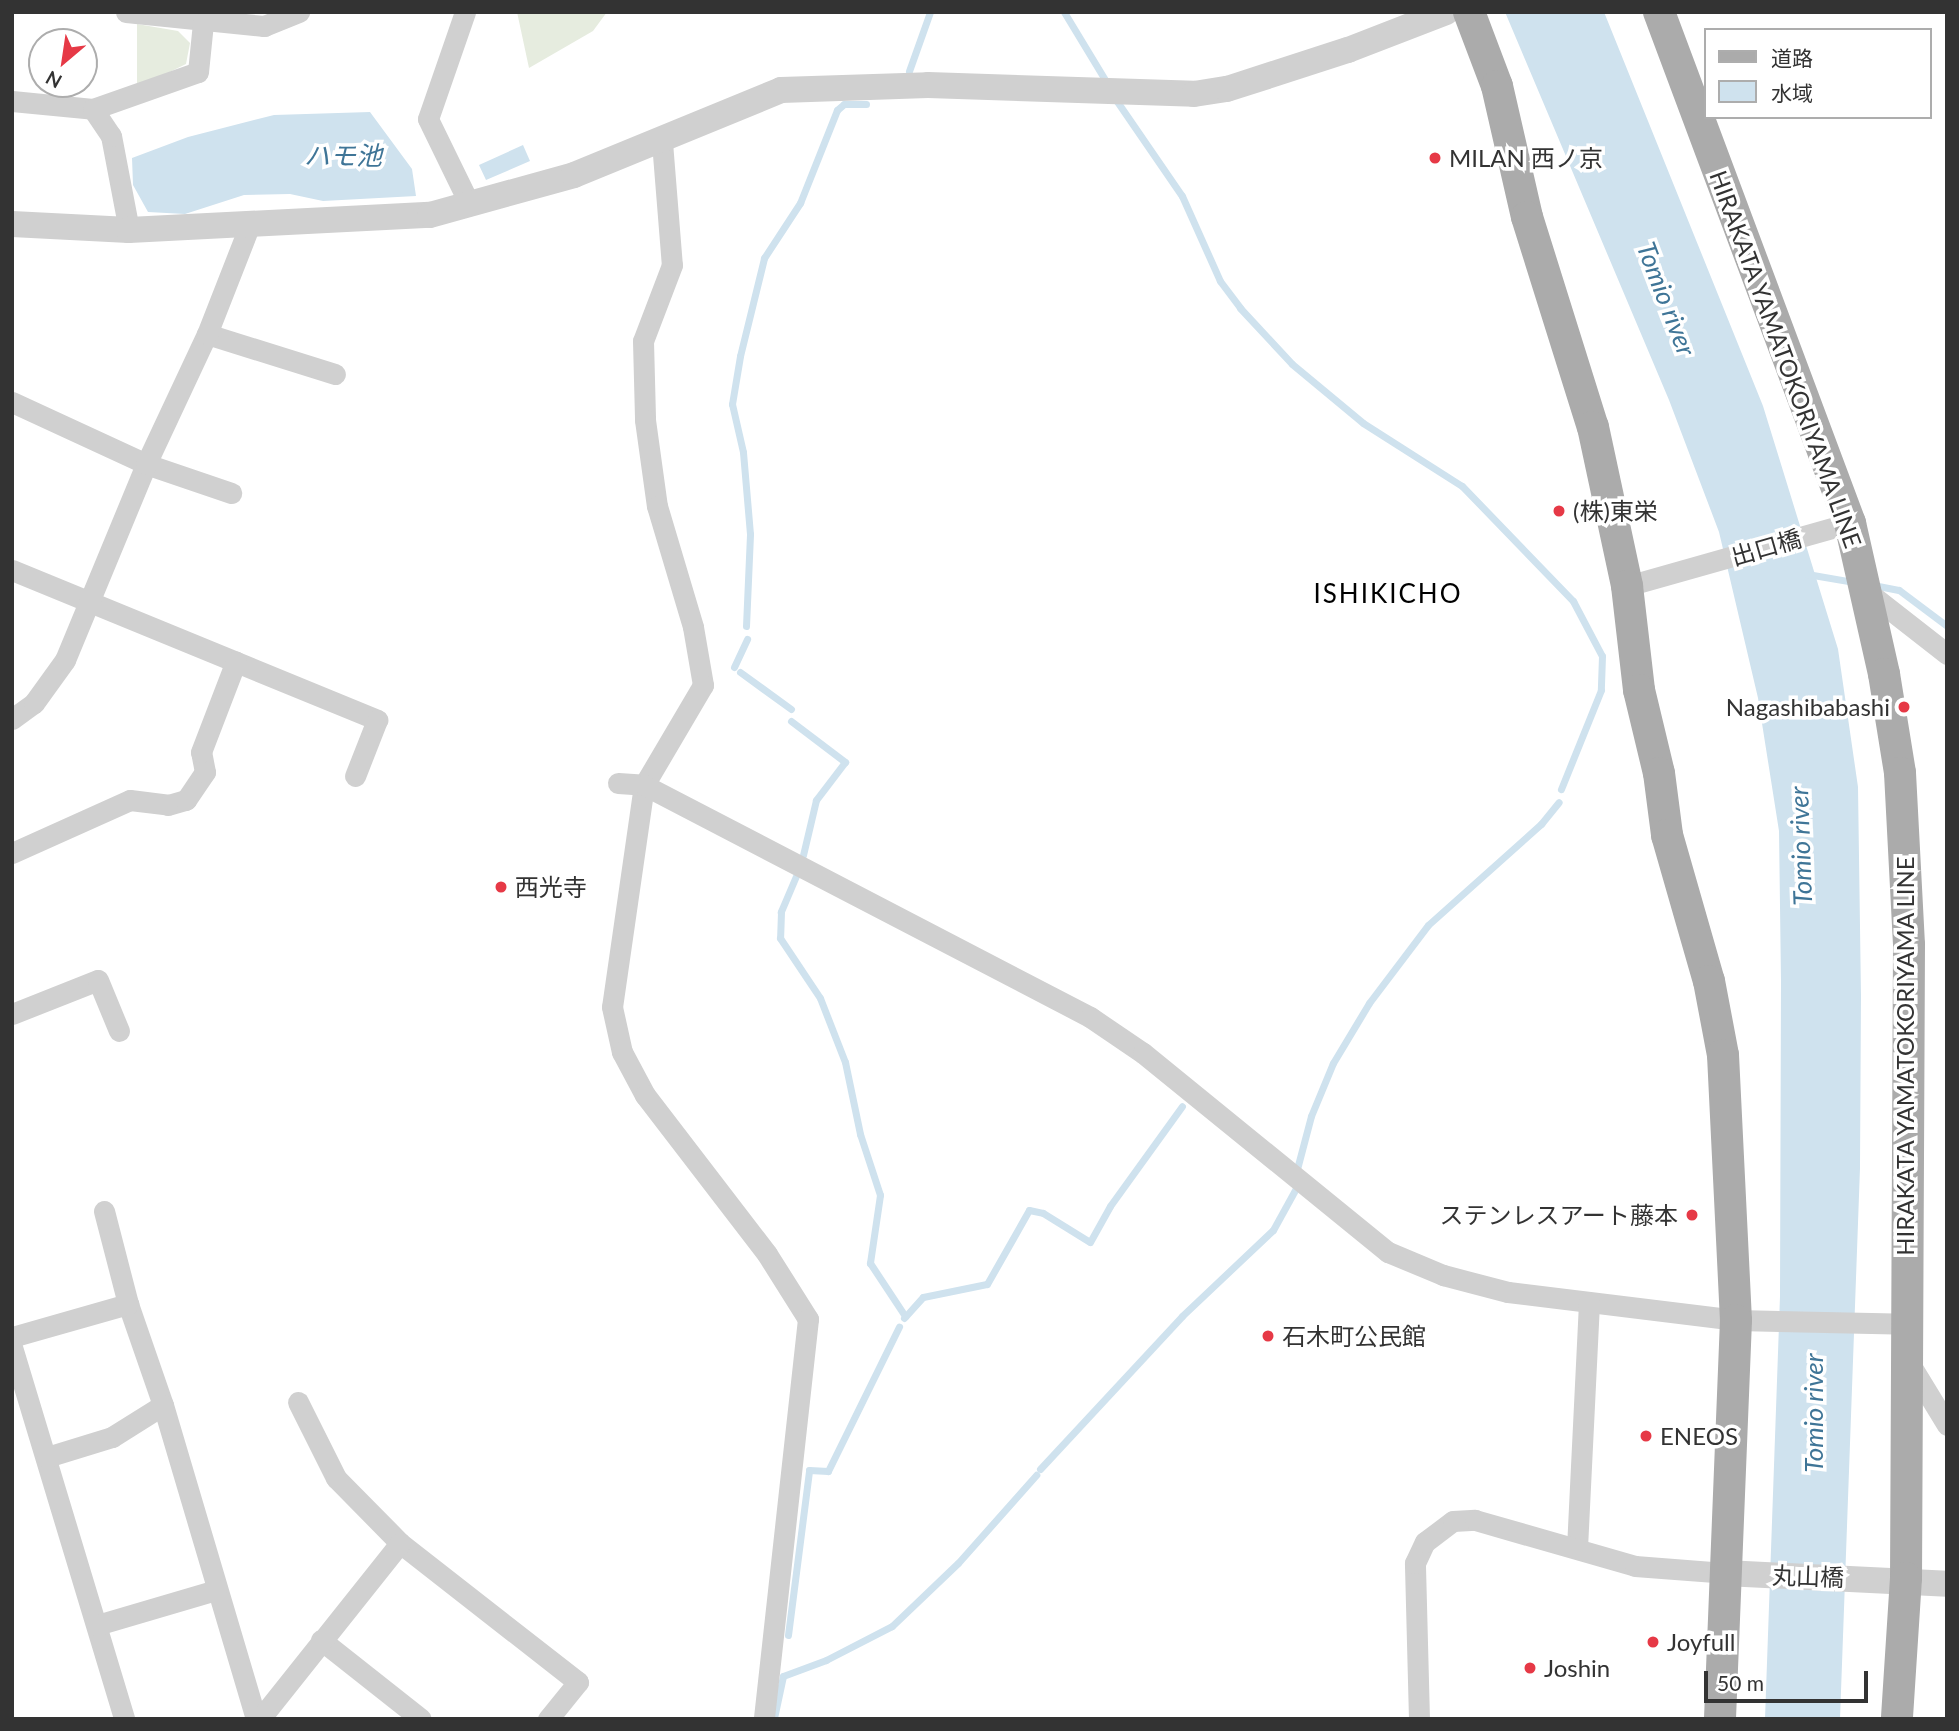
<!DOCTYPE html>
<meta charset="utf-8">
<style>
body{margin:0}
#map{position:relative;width:1959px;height:1731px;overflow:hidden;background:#fff;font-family:Lato,"Noto Sans JP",sans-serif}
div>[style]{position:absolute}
.green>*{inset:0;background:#e6ecdf}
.water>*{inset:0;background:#cfe2ee}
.stream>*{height:7px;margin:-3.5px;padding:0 3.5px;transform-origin:3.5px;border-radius:3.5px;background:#cfe2ee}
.minor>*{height:21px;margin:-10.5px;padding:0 10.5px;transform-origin:10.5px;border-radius:10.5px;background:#d0d0d0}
.tertiary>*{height:26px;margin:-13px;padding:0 13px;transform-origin:13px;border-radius:13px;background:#d0d0d0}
.primary>*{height:32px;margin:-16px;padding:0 16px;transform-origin:16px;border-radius:16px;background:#ababab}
.dots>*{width:19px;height:19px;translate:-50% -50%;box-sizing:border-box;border:4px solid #fff;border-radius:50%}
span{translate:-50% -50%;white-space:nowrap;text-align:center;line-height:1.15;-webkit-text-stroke:7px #fff;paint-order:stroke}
.poi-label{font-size:24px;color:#333}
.left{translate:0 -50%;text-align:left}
.right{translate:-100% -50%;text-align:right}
.street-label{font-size:24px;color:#333}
.water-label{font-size:26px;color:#3f7597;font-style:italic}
.neighbourhood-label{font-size:26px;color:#000;letter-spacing:2px}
.frame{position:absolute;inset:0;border:14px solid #333;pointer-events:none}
.legend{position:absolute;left:1704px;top:28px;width:228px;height:91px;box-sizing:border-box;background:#fff;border:2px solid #adadad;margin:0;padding:9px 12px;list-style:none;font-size:21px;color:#333}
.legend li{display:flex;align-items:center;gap:14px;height:35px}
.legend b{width:35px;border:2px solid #adadad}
.north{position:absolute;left:28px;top:28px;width:70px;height:70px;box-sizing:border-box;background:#fff;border:2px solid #adadad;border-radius:50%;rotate:209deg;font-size:19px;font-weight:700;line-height:28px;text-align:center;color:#333}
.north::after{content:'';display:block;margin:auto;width:24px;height:32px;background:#e63946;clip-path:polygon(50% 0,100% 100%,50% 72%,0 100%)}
.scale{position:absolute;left:1704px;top:1671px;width:164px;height:32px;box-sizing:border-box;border:4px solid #333;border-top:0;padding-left:9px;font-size:21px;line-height:24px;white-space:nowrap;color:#333;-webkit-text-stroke:5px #fff;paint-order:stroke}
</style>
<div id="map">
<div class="green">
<i style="clip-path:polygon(517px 12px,607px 12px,593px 31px,529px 68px)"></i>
<i style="clip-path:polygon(137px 24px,178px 31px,190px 43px,186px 64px,137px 88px)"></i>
</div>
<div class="water">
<i style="clip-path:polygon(1505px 12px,1604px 12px,1763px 406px,1838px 649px,1858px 787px,1861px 996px,1860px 1168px,1840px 1719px,1765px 1719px,1780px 1296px,1781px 982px,1779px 831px,1758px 698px,1719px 532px,1669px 400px)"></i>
<i style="clip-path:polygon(370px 112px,412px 169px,416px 196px,323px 201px,290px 194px,244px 195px,185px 214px,148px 212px,133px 185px,132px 158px,188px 137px,274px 115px)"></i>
<i style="clip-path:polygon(523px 145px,530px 161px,486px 180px,479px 165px)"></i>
</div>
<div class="stream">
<i style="left:1064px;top:12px;width:83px;rotate:58.8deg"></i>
<i style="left:909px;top:71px;width:63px;rotate:-70.4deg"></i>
<i style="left:1114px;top:97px;width:120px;rotate:55.5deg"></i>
<i style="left:1182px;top:196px;width:93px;rotate:65.9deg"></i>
<i style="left:1220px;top:281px;width:34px;rotate:53deg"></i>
<i style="left:1240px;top:308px;width:76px;rotate:47.1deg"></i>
<i style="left:1292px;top:364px;width:92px;rotate:39.7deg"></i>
<i style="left:1363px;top:423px;width:117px;rotate:32.5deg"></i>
<i style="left:1462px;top:486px;width:160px;rotate:46deg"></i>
<i style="left:1573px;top:601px;width:62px;rotate:62.2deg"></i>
<i style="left:1602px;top:656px;width:34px;rotate:92deg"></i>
<i style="left:1601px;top:690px;width:107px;rotate:112deg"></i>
<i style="left:1807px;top:574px;width:48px;rotate:9.7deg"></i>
<i style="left:1873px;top:585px;width:26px;rotate:11deg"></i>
<i style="left:1899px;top:590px;width:60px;rotate:36.9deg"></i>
<i style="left:746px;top:626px;width:92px;rotate:-87.5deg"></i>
<i style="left:750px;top:534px;width:82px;rotate:-94.9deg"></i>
<i style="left:743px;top:452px;width:49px;rotate:-102.9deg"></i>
<i style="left:732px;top:404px;width:49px;rotate:-80.5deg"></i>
<i style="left:740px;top:356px;width:101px;rotate:-76.2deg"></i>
<i style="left:764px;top:258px;width:66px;rotate:-56.8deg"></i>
<i style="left:800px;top:203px;width:100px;rotate:-68.3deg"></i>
<i style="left:837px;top:110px;width:9px;rotate:-41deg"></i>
<i style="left:844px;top:104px;width:22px"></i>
<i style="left:734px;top:667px;width:31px;rotate:-65deg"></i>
<i style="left:740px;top:672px;width:63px;rotate:36deg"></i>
<i style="left:791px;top:721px;width:68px;rotate:37.2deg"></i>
<i style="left:845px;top:762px;width:48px;rotate:127.3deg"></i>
<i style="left:816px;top:800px;width:57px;rotate:103.3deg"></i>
<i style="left:796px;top:876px;width:39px;rotate:113deg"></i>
<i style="left:781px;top:912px;width:26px;rotate:92deg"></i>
<i style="left:780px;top:938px;width:72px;rotate:56.3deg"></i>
<i style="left:820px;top:998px;width:69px;rotate:68.7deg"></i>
<i style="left:845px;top:1062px;width:74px;rotate:78.2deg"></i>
<i style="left:860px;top:1134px;width:64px;rotate:71.8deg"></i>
<i style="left:880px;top:1195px;width:69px;rotate:98.4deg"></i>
<i style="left:870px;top:1263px;width:64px;rotate:56.6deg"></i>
<i style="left:1297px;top:1169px;width:55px;rotate:-75.2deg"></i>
<i style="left:1311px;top:1116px;width:57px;rotate:-67.5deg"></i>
<i style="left:1333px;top:1063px;width:70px;rotate:-59deg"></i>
<i style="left:1369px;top:1003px;width:98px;rotate:-52.9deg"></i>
<i style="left:1428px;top:925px;width:152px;rotate:-41.8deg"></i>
<i style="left:1541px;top:824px;width:28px;rotate:-51deg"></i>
<i style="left:904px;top:1318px;width:28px;rotate:-48deg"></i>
<i style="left:923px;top:1297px;width:65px;rotate:-11.5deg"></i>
<i style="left:987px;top:1284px;width:85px;rotate:-60.4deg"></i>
<i style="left:1029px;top:1210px;width:14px;rotate:12deg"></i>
<i style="left:1043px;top:1213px;width:55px;rotate:31.7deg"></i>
<i style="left:1090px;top:1242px;width:41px;rotate:-60.9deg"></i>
<i style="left:1110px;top:1206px;width:123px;rotate:-54.2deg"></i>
<i style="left:1040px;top:1469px;width:209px;rotate:-47.1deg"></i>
<i style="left:1182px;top:1316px;width:125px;rotate:-43.4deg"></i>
<i style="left:1273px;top:1230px;width:46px;rotate:-61.2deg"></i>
<i style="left:788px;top:1635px;width:166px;rotate:-82.7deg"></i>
<i style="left:809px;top:1470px;width:19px;rotate:3deg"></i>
<i style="left:828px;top:1471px;width:161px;rotate:-63.8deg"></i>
<i style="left:774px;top:1718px;width:43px;rotate:-77.9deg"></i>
<i style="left:783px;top:1676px;width:46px;rotate:-20.4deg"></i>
<i style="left:826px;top:1660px;width:74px;rotate:-27.3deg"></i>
<i style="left:892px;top:1626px;width:91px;rotate:-43.7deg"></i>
<i style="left:958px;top:1563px;width:118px;rotate:-48.4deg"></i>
</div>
<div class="minor">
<i style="left:126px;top:12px;width:139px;rotate:5.8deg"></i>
<i style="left:264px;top:26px;width:38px;rotate:-22deg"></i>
<i style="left:465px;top:12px;width:113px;rotate:109.1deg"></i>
<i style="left:428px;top:119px;width:96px;rotate:64deg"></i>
<i style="left:12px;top:101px;width:81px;rotate:5.6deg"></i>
<i style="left:662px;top:142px;width:123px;rotate:85.4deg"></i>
<i style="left:672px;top:265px;width:81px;rotate:110.9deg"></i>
<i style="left:643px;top:341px;width:79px;rotate:88.5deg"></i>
<i style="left:645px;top:420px;width:87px;rotate:82.1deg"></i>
<i style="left:657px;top:506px;width:126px;rotate:73.4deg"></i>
<i style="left:693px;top:627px;width:59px;rotate:80.2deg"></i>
<i style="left:703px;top:685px;width:116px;rotate:120.5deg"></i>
<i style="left:644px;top:785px;width:224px;rotate:98.2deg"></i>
<i style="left:612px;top:1007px;width:46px;rotate:77.5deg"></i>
<i style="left:622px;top:1052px;width:49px;rotate:61.9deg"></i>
<i style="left:645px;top:1095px;width:200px;rotate:52.5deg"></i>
<i style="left:767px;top:1254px;width:77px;rotate:57.8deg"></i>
<i style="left:808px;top:1319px;width:402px;rotate:96.3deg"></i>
<i style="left:129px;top:230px;width:96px;rotate:-100.8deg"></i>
<i style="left:111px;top:136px;width:32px;rotate:-124deg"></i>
<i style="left:93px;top:109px;width:111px;rotate:-19.4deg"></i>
<i style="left:198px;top:72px;width:49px;rotate:-84.2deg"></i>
<i style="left:207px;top:334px;width:134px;rotate:17.4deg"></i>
<i style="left:12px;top:402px;width:148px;rotate:24.8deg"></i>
<i style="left:146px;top:464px;width:90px;rotate:18.8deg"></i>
<i style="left:12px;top:570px;width:395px;rotate:22.3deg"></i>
<i style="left:377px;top:720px;width:60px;rotate:111.4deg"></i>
<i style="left:1627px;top:586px;width:232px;rotate:-15.8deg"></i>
<i style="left:1865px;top:590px;width:104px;rotate:38deg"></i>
<i style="left:12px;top:719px;width:27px;rotate:-36deg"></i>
<i style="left:34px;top:703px;width:53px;rotate:-54.2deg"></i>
<i style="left:65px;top:660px;width:212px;rotate:-67.5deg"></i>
<i style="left:146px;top:464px;width:144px;rotate:-64.9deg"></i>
<i style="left:207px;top:334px;width:120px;rotate:-68.6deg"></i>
<i style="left:618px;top:783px;width:26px;rotate:4deg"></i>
<i style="left:644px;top:785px;width:503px;rotate:27.48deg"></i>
<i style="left:1090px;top:1017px;width:64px;rotate:34.2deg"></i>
<i style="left:1143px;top:1053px;width:316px;rotate:39.1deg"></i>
<i style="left:1388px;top:1252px;width:60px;rotate:22.7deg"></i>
<i style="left:1443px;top:1275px;width:67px;rotate:14.7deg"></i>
<i style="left:1508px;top:1292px;width:230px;rotate:7deg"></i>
<i style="left:1736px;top:1320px;width:170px;rotate:1.3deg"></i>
<i style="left:12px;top:853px;width:129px;rotate:-24.2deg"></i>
<i style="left:130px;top:800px;width:38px;rotate:7deg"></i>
<i style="left:168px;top:805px;width:19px;rotate:-16deg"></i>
<i style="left:186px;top:800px;width:34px;rotate:-56deg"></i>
<i style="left:205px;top:772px;width:20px;rotate:-101deg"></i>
<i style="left:201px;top:752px;width:97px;rotate:-69deg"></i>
<i style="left:12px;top:1014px;width:92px;rotate:-21.6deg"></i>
<i style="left:98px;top:980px;width:55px;rotate:67.6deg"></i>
<i style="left:104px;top:1211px;width:96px;rotate:75.5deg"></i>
<i style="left:128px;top:1304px;width:107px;rotate:70.9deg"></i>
<i style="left:163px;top:1405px;width:327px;rotate:73.5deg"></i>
<i style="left:12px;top:1337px;width:121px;rotate:-15.9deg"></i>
<i style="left:12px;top:1347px;width:388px;rotate:73.2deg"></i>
<i style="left:1908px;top:1361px;width:75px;rotate:58.6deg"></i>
<i style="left:298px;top:1402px;width:85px;rotate:63.4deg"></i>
<i style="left:336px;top:1478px;width:91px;rotate:45.4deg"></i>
<i style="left:400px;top:1543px;width:226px;rotate:38deg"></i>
<i style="left:578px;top:1682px;width:48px;rotate:129deg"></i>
<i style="left:47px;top:1457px;width:68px;rotate:-17.1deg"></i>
<i style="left:112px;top:1437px;width:60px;rotate:-32.1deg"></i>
<i style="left:1577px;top:1548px;width:246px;rotate:-87.2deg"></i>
<i style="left:97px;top:1625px;width:124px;rotate:-16.4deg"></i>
<i style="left:321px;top:1640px;width:127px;rotate:38.3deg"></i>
<i style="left:260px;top:1719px;width:225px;rotate:-51.5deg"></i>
<i style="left:1419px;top:1719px;width:156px;rotate:-91.5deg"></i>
<i style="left:1415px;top:1563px;width:23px;rotate:-65deg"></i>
<i style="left:1425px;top:1542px;width:35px;rotate:-37deg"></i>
<i style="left:1453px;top:1521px;width:22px;rotate:-3deg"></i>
<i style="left:1475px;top:1520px;width:166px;rotate:16deg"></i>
<i style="left:1635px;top:1566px;width:90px;rotate:4.4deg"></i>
</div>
<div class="tertiary">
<i style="left:12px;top:224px;width:117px;rotate:2.9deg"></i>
<i style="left:129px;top:230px;width:301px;rotate:-2.9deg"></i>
<i style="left:430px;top:215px;width:149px;rotate:-15.5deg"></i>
<i style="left:574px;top:175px;width:224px;rotate:-22.3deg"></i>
<i style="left:781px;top:90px;width:147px;rotate:-1.9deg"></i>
<i style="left:928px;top:85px;width:266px;rotate:1.9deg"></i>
<i style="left:1194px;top:94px;width:33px;rotate:-9deg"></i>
<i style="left:1227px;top:89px;width:127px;rotate:-17.9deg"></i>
<i style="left:1348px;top:50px;width:105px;rotate:-21.2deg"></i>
<i style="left:1725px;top:1573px;width:222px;rotate:2.8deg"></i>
</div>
<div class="primary">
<i style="left:1469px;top:12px;width:79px;rotate:69.3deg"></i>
<i style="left:1497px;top:86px;width:134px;rotate:77.1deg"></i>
<i style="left:1527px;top:217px;width:220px;rotate:72.6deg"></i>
<i style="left:1593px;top:427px;width:163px;rotate:77.9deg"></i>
<i style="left:1627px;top:586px;width:105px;rotate:83.4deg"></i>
<i style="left:1639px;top:690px;width:85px;rotate:76.5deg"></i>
<i style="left:1659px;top:773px;width:63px;rotate:82.6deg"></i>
<i style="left:1667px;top:835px;width:152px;rotate:74deg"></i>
<i style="left:1709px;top:981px;width:75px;rotate:79.3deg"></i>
<i style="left:1723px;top:1055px;width:265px;rotate:87.2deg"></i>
<i style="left:1736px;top:1320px;width:399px;rotate:92.3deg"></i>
<i style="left:1659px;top:12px;width:546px;rotate:69.51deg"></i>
<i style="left:1850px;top:523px;width:155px;rotate:77.3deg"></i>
<i style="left:1884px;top:674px;width:100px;rotate:80.8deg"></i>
<i style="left:1900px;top:773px;width:172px;rotate:87deg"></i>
<i style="left:1909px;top:945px;width:633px;rotate:90.27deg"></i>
<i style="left:1906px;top:1578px;width:141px;rotate:93.7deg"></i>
</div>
<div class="dots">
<i style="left:1435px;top:158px;background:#e63946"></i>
<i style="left:1559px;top:511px;background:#e63946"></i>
<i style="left:1904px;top:707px;background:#e63946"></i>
<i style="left:501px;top:887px;background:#e63946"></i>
<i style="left:1692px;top:1215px;background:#e63946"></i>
<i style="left:1268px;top:1336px;background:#e63946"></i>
<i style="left:1646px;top:1436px;background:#e63946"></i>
<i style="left:1653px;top:1642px;background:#e63946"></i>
<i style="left:1530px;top:1668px;background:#e63946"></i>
</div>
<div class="poi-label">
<span class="left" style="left:1449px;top:158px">MILAN 西ノ京</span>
<span class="left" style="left:1573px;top:511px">(株)東栄</span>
<span class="right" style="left:1890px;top:707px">Nagashibabashi</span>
<span class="left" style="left:515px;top:887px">西光寺</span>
<span class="right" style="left:1678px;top:1215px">ステンレスアート藤本</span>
<span class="left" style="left:1282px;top:1336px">石木町公民館</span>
<span class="left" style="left:1660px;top:1436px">ENEOS</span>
<span class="left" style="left:1667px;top:1642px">Joyfull</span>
<span class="left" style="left:1544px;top:1668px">Joshin</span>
</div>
<div class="street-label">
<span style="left:1786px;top:359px;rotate:70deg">HIRAKATA YAMATOKORIYAMA LINE</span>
<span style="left:1766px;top:547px;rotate:-16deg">出口橋</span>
<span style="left:1905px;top:1056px;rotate:-90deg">HIRAKATA YAMATOKORIYAMA LINE</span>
<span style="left:1808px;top:1576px;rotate:2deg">丸山橋</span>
</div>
<div class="water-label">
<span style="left:343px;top:156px">ハモ池</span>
<span style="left:1666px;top:299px;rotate:69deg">Tomio river</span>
<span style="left:1801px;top:846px;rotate:-92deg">Tomio river</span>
<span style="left:1814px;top:1413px;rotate:-90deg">Tomio river</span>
</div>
<div class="neighbourhood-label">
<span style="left:1388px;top:594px">ISHIKICHO</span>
</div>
<div class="frame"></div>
<ul class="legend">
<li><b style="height:9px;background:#ababab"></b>道路</li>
<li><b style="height:19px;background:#cfe2ee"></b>水域</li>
</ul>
<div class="north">N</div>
<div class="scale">50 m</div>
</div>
